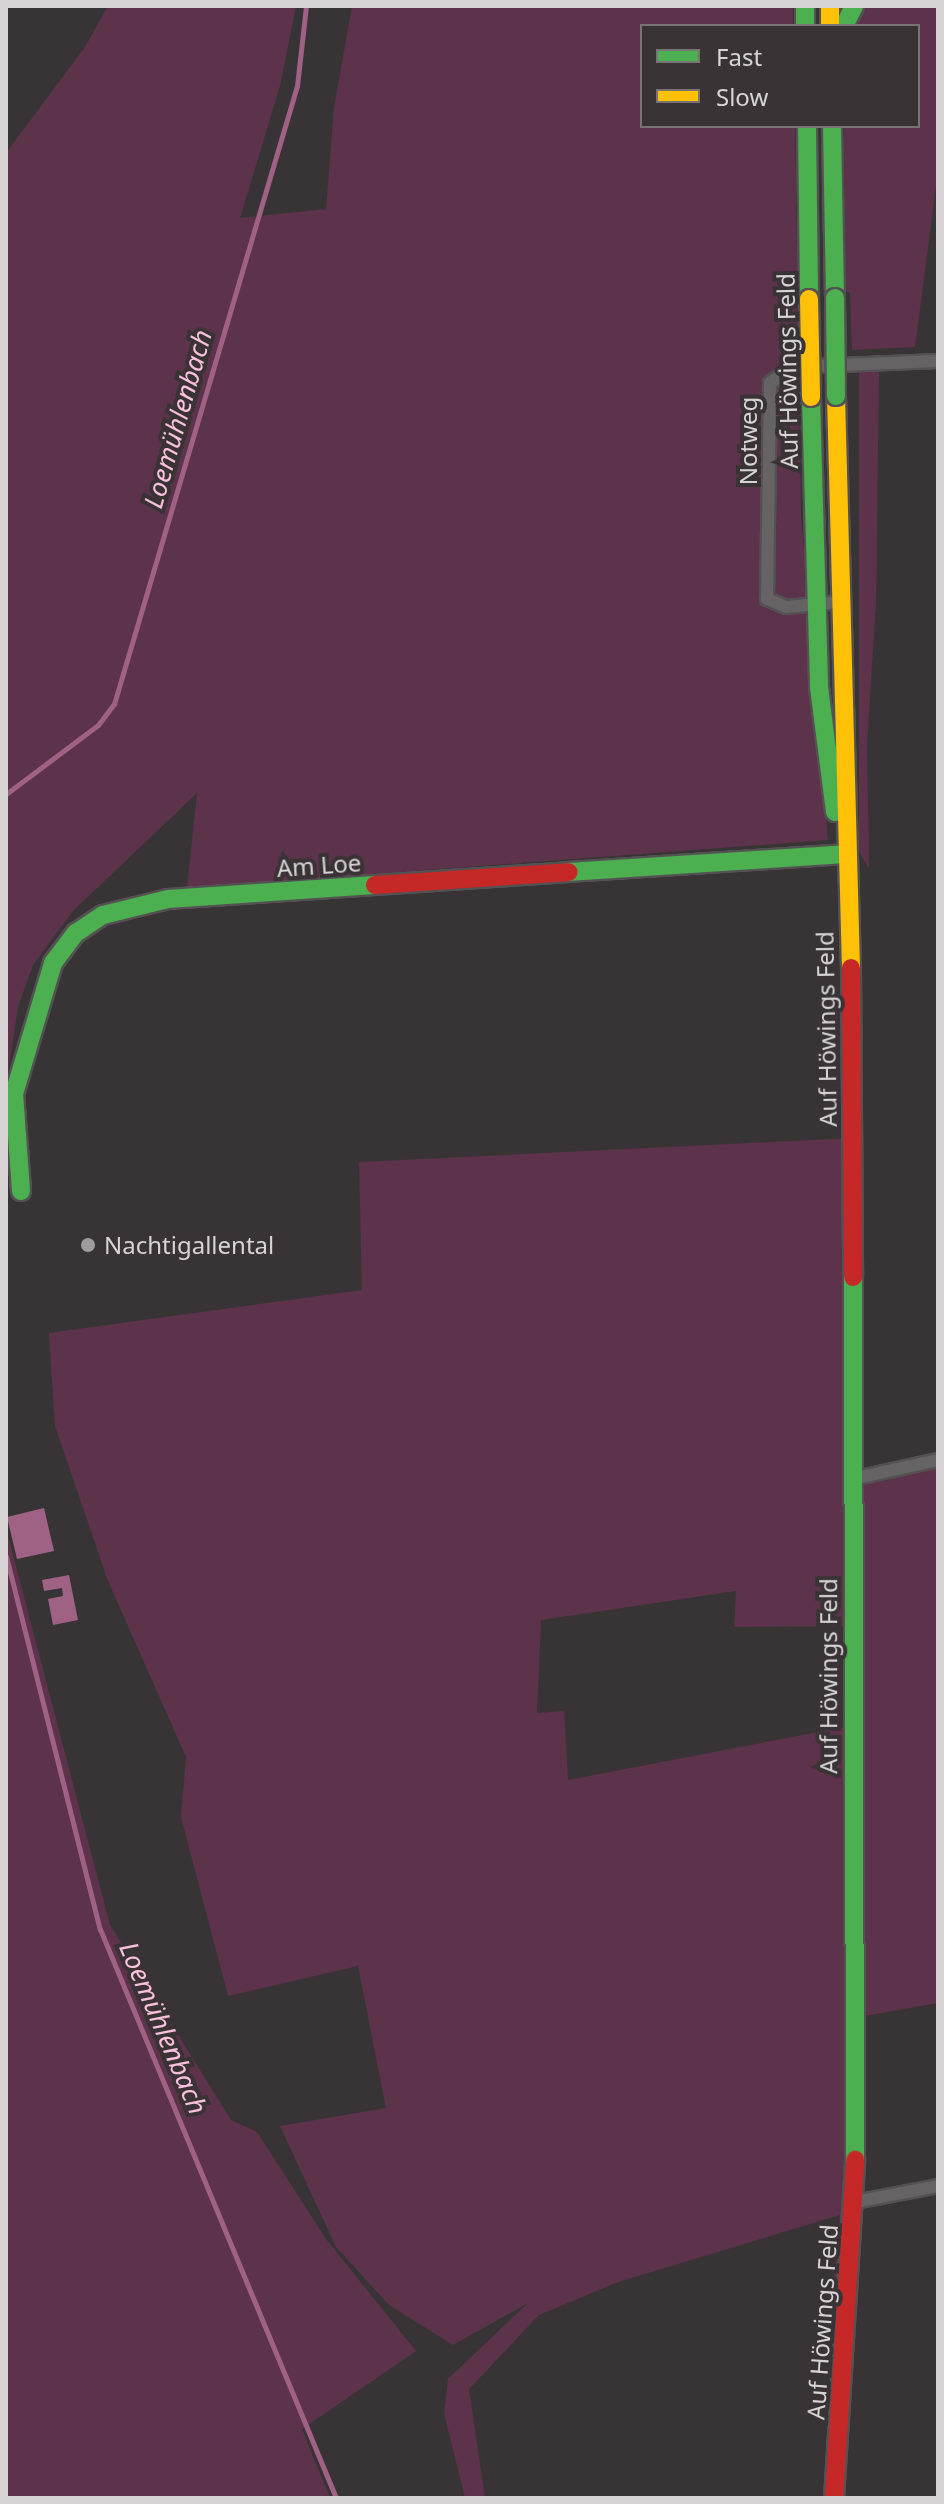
<!DOCTYPE html>
<meta charset="utf-8">
<style>
body{margin:0}
#map{position:relative;width:944px;height:2504px;overflow:hidden;background:#383436;font-family:"Noto Sans",sans-serif}
div>[style]{position:absolute}
.green>*{inset:0;background:#5c334a}
.water>*{inset:0;background:#9f6284}
.stream>*{height:5px;margin:-2.5px;padding:0 2.5px;transform-origin:2.5px;border-radius:2.5px;background:#9f6284}
.roads{filter:drop-shadow(2px 0 #545153) drop-shadow(-2px 0 #545153) drop-shadow(0 2px #545153) drop-shadow(0 -2px #545153)}
.street>*{height:12px;margin:-6px;padding:0 6px;transform-origin:6px;border-radius:6px;background:#666364}
.fast>*{height:18px;margin:-9px;padding:0 9px;transform-origin:9px;border-radius:9px;background:#4caf50}
.slow>*{height:18px;margin:-9px;padding:0 9px;transform-origin:9px;border-radius:9px;background:#ffc107}
.jam>*{height:18px;margin:-9px;padding:0 9px;transform-origin:9px;border-radius:9px;background:#c62828}
.bridges{filter:drop-shadow(2px 0 #545153) drop-shadow(-2px 0 #545153) drop-shadow(0 2px #545153) drop-shadow(0 -2px #545153)}
.fast-bridge>*{height:18px;margin:-9px;padding:0 9px;transform-origin:9px;border-radius:9px;background:#4caf50}
.slow-bridge>*{height:18px;margin:-9px;padding:0 9px;transform-origin:9px;border-radius:9px;background:#ffc107}
.dots>*{width:22px;height:22px;translate:-50% -50%;box-sizing:border-box;border:4px solid #393336;border-radius:50%}
span{translate:-50% -50%;white-space:nowrap;text-align:center;line-height:1.15;-webkit-text-stroke:8px #393336;paint-order:stroke}
.street-label{font-size:24px;color:#d8d4d6}
.poi-label{font-size:24px;color:#d8d4d6}
.left{translate:0 -50%;text-align:left}
.water-label{font-size:26px;color:#fac1df;font-style:italic}
.frame{position:absolute;inset:0;border:8px solid #d8d4d6;pointer-events:none}
.legend{position:absolute;left:640px;top:24px;width:280px;height:104px;box-sizing:border-box;background:#393336;border:2px solid #797376;margin:0;padding:10px 14px;list-style:none;font-size:24px;color:#d8d4d6}
.legend li{display:flex;align-items:center;gap:16px;height:40px}
.legend b{width:40px;border:2px solid #797376}
</style>
<div id="map">
<div class="green">
<i style="clip-path:polygon(108px 6px,296px 6px,280px 86px,240px 218px,326px 209px,334px 108px,352px 6px,793px 6px,793px 26px,642px 26px,642px 126px,795px 126px,801px 516px,828px 840px,187px 888px,197px 793px,73px 911px,33px 965px,18px 1007px,6px 1086px,6px 153px,85px 47px)"></i>
<i style="clip-path:polygon(866px 6px,938px 6px,938px 171px,915px 347px,852px 350px,850px 293px,845px 291px,844px 126px,918px 126px,918px 26px,855px 26px)"></i>
<i style="clip-path:polygon(859px 367px,879px 373px,876px 602px,867px 745px,869px 869px,859px 851px)"></i>
<i style="clip-path:polygon(evenodd,852px 1138px,853px 1479px,938px 1461px,938px 2003px,853px 2018px,863px 2023px,834px 2382px,833px 2282px,840px 2215px,618px 2282px,539px 2315px,469px 2389px,485px 2498px,465px 2498px,444px 2414px,448px 2379px,528px 2303px,453px 2345px,389px 2305px,336px 2247px,280px 2126px,386px 2108px,358px 1966px,228px 1996px,181px 1817px,186px 1757px,108px 1581px,55px 1426px,49px 1333px,362px 1290px,359px 1162px,852px 1138px,736px 1591px,734px 1627px,852px 1626px,850px 1726px,568px 1780px,564px 1711px,537px 1713px,541px 1620px,736px 1591px)"></i>
<i style="clip-path:polygon(6px 1528px,110px 1925px,231px 2120px,257px 2132px,326px 2239px,416px 2351px,302px 2429px,330px 2498px,6px 2498px)"></i>
</div>
<div class="water">
<i style="clip-path:polygon(44px 1508px,54px 1551px,17px 1559px,7px 1517px)"></i>
<i style="clip-path:polygon(69px 1575px,78px 1620px,53px 1625px,48px 1599px,63px 1596px,62px 1588px,44px 1591px,42px 1580px)"></i>
</div>
<div class="stream">
<i style="left:6px;top:794px;width:115px;rotate:-36.9deg"></i>
<i style="left:98px;top:725px;width:26px;rotate:-53deg"></i>
<i style="left:114px;top:704px;width:645px;rotate:-73.51deg"></i>
<i style="left:297px;top:86px;width:81px;rotate:-83.6deg"></i>
<i style="left:6px;top:1556px;width:385px;rotate:75.9deg"></i>
<i style="left:100px;top:1929px;width:616px;rotate:67.47deg"></i>
</div>
<div class="roads">
<div class="street">
<i style="left:839px;top:602px;width:53px;rotate:174.6deg"></i>
<i style="left:786px;top:607px;width:21px;rotate:-157deg"></i>
<i style="left:767px;top:599px;width:216px;rotate:-89.2deg"></i>
<i style="left:770px;top:383px;width:28px;rotate:-35deg"></i>
<i style="left:793px;top:367px;width:145px;rotate:-2.4deg"></i>
<i style="left:852px;top:1479px;width:88px;rotate:-12.5deg"></i>
<i style="left:855px;top:2202px;width:85px;rotate:-10.9deg"></i>
</div>
<div class="fast">
<i style="left:805px;top:6px;width:20px;rotate:90deg"></i>
<i style="left:844px;top:26px;width:22px;rotate:-63deg"></i>
<i style="left:807px;top:126px;width:173px;rotate:89.3deg"></i>
<i style="left:832px;top:126px;width:172px;rotate:89deg"></i>
<i style="left:811px;top:397px;width:290px;rotate:88.4deg"></i>
<i style="left:819px;top:687px;width:126px;rotate:82.7deg"></i>
<i style="left:569px;top:872px;width:276px;rotate:-3.7deg"></i>
<i style="left:21px;top:1191px;width:97px;rotate:-94.1deg"></i>
<i style="left:14px;top:1094px;width:137px;rotate:-73.4deg"></i>
<i style="left:53px;top:963px;width:38px;rotate:-53deg"></i>
<i style="left:76px;top:933px;width:32px;rotate:-34deg"></i>
<i style="left:103px;top:915px;width:67px;rotate:-13.8deg"></i>
<i style="left:168px;top:899px;width:207px;rotate:-3.9deg"></i>
<i style="left:853px;top:1277px;width:883px;rotate:89.87deg"></i>
</div>
<div class="slow">
<i style="left:830px;top:6px;width:20px;rotate:90deg"></i>
<i style="left:836px;top:396px;width:572px;rotate:88.5deg"></i>
</div>
<div class="jam">
<i style="left:375px;top:885px;width:194px;rotate:-3.8deg"></i>
<i style="left:851px;top:968px;width:309px;rotate:89.6deg"></i>
<i style="left:834px;top:2498px;width:339px;rotate:-86.4deg"></i>
</div>
</div>
<div class="bridges">
<div class="fast-bridge">
<i style="left:835px;top:298px;width:98px;rotate:89.4deg"></i>
</div>
<div class="slow-bridge">
<i style="left:809px;top:299px;width:98px;rotate:88.8deg"></i>
</div>
</div>
<div class="dots">
<i style="left:88px;top:1245px;background:#a09c9e"></i>
</div>
<div class="street-label">
<span style="left:787px;top:371px;rotate:-91deg">Auf Höwings Feld</span>
<span style="left:748px;top:441px;rotate:-90deg">Notweg</span>
<span style="left:319px;top:865px;rotate:-4deg">Am Loe</span>
<span style="left:826px;top:1029px;rotate:-91deg">Auf Höwings Feld</span>
<span style="left:828px;top:1676px;rotate:-90deg">Auf Höwings Feld</span>
<span style="left:822px;top:2322px;rotate:-86deg">Auf Höwings Feld</span>
</div>
<div class="poi-label">
<span class="left" style="left:104px;top:1245px">Nachtigallental</span>
</div>
<div class="water-label">
<span style="left:178px;top:419px;rotate:-74deg">Loemühlenbach</span>
<span style="left:163px;top:2028px;rotate:67deg">Loemühlenbach</span>
</div>
<div class="frame"></div>
<ul class="legend">
<li><b style="height:10px;background:#4caf50"></b>Fast</li>
<li><b style="height:10px;background:#ffc107"></b>Slow</li>
</ul>
</div>
